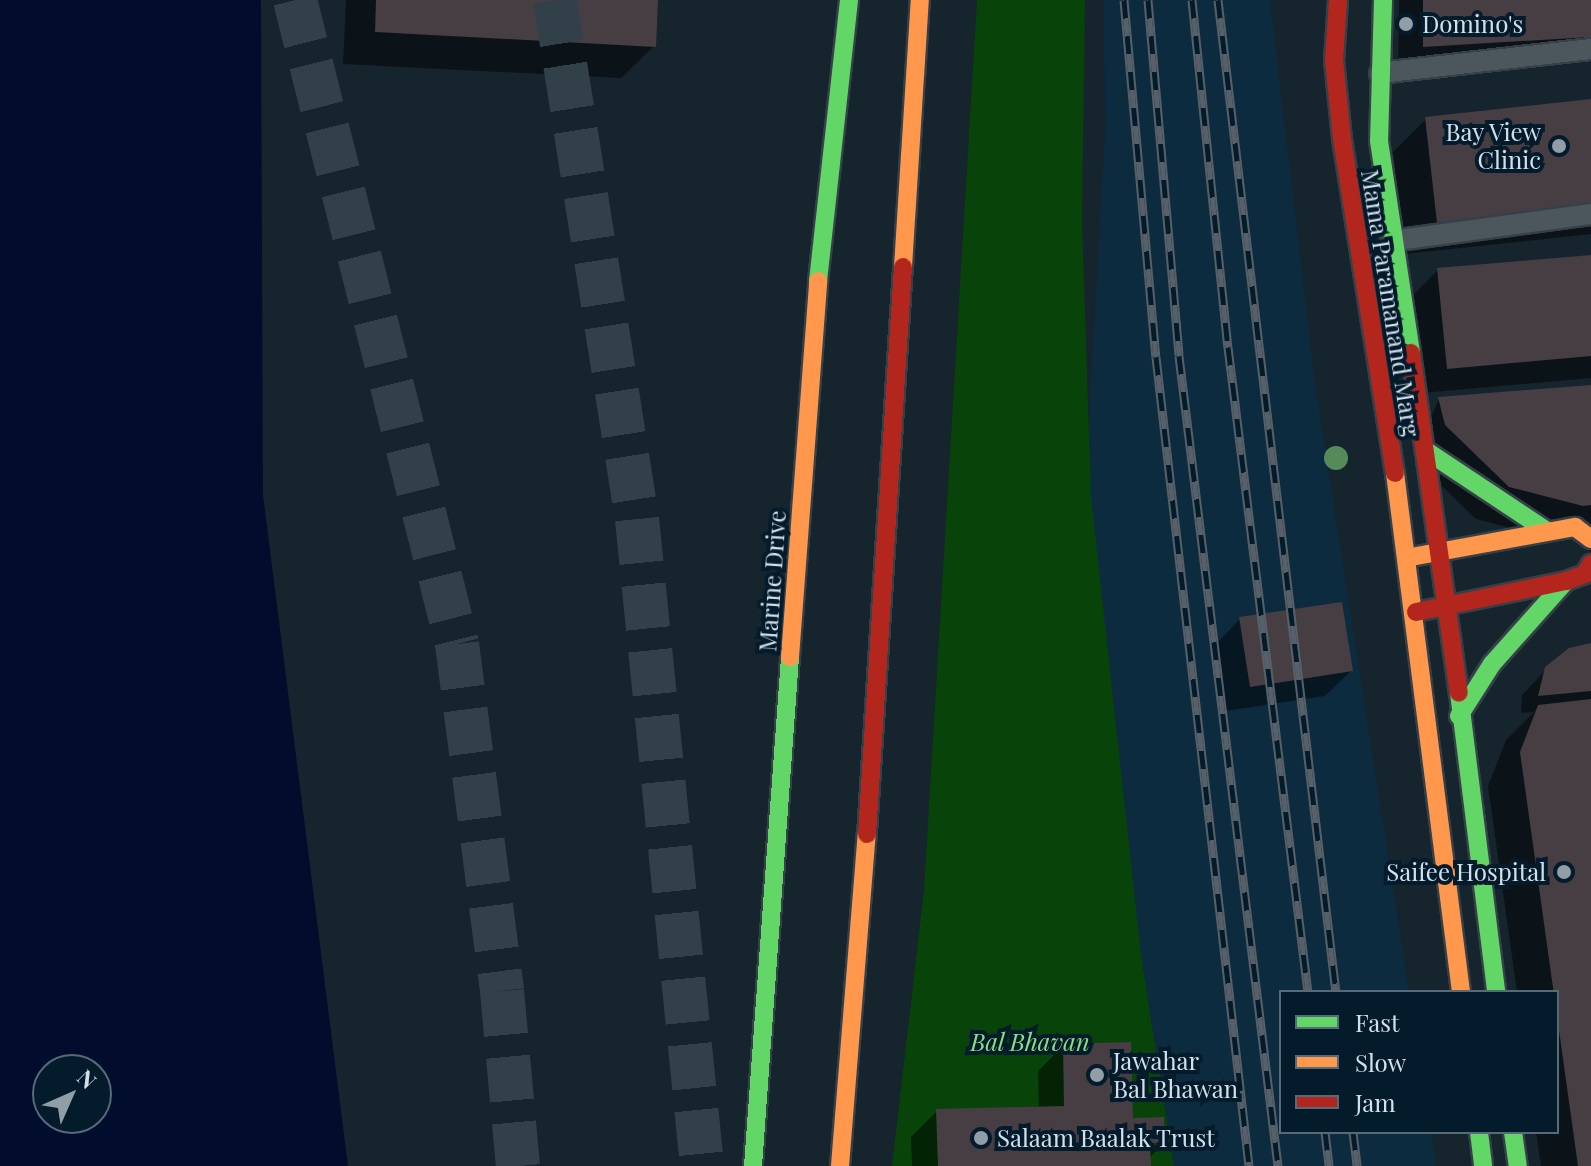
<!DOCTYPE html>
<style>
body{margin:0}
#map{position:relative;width:1591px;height:1166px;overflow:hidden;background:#16242d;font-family:"Playfair Display",serif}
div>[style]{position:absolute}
.built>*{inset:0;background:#0d2b3e}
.green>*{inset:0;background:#08430a}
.water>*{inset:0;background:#020d2e}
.shadow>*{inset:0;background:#0007}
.building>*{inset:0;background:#463e43}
.highway-tunnel>*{height:44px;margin-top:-22px;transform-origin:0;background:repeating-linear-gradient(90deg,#32404a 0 44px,transparent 0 66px)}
.roads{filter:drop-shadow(2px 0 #364048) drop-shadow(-2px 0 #364048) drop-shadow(0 2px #364048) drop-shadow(0 -2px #364048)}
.lane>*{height:20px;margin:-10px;padding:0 10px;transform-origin:10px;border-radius:10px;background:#4c565d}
.fast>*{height:18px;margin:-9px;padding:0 9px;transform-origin:9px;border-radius:9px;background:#63d668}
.slow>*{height:18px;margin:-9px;padding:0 9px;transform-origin:9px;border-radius:9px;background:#ff974d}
.jam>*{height:18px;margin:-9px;padding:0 9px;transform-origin:9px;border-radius:9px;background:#b3261e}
.rail>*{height:9px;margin-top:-4.5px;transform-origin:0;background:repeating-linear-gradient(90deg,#041b2c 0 18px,#576068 0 36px);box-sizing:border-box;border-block:2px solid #576068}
.trees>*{width:24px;height:24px;margin:-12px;border-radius:50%;background:#558b5b}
.dots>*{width:22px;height:22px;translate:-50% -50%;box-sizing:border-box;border:4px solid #041b2c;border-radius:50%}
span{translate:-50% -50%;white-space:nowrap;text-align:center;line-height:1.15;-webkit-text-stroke:8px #041b2c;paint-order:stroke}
.poi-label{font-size:24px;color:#d2e0eb}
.left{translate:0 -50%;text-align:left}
.right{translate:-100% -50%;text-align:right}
.street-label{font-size:24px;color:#d2e0eb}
.park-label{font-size:24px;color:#89e081;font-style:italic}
.legend{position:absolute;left:1279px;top:990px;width:280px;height:144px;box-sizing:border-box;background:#041b2c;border:2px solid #566a78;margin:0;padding:10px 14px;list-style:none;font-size:24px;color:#d2e0eb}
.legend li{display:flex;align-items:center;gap:16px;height:40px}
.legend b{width:40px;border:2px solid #566a78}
.north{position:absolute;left:32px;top:1054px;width:80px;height:80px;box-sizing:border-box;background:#041b2c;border:2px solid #566a78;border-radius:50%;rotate:45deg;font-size:22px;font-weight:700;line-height:32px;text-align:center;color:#d2e0eb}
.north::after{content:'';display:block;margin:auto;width:28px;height:36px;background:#909ea8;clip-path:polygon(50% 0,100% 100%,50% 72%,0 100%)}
</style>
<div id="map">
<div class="built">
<i style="clip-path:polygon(1104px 0,1270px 0,1315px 384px,1409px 992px,1281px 992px,1281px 1132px,1431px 1132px,1436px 1166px,1174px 1166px,1141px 955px,1086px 471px,1105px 132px)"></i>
</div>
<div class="green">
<i style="clip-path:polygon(977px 0,1085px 0,1082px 220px,1091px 496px,1141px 955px,1174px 1166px,892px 1166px,924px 890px)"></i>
</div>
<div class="water">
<i style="clip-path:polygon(evenodd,0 0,261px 0,263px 495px,348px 1166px,0 1166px,0 0,48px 1070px,96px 1070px,96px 1118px,48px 1118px,48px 1070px)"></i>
</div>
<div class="shadow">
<i style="clip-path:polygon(346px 0,656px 0,654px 46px,621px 78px,343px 64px)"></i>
<i style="clip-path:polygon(1399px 0,1591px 0,1591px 60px,1398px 71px)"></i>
<i style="clip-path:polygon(1591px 101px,1591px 234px,1405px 254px,1393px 152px,1426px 119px)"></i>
<i style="clip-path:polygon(1591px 257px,1591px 378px,1422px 393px,1412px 296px,1438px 270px)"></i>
<i style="clip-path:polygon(1591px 387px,1591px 534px,1549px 538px,1476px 519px,1413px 458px,1439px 399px)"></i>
<i style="clip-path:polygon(1240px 619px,1351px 671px,1325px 696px,1225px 711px,1215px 645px)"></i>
<i style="clip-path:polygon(1591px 647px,1591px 1166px,1541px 1166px,1536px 1132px,1557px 1132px,1557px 992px,1517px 992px,1488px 786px,1506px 740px,1534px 712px,1521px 713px,1522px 695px,1558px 657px)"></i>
<i style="clip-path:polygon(1063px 1046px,1131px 1120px,1163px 1144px,1149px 1158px,1149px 1166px,912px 1166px,911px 1137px,937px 1111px,1039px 1108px,1038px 1071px)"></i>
</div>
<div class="building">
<i style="clip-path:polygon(376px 0,658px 0,656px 47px,375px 32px)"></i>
<i style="clip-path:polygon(1423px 0,1591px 0,1591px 37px,1423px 47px)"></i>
<i style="clip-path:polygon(1591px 99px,1591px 206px,1437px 223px,1425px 117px)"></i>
<i style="clip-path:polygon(1591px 255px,1591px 356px,1447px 369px,1437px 268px)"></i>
<i style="clip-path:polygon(1591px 385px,1591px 505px,1583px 506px,1509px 487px,1445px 425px,1438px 397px)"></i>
<i style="clip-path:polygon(1342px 602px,1353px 671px,1250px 687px,1239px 617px)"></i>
<i style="clip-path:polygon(1591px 643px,1591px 691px,1538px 696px,1545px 667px,1569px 648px)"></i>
<i style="clip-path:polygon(1591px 699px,1591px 1166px,1578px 1166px,1520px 752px,1538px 705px)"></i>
<i style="clip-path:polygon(1131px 1042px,1133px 1118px,1164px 1117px,1165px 1145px,1150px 1145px,1151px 1166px,938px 1166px,936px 1109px,1064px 1106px,1063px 1044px)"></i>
</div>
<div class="highway-tunnel">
<i style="left:295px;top:0;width:664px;rotate:75.88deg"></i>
<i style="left:457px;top:644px;width:350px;rotate:82.6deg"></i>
<i style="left:502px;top:991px;width:176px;rotate:84.8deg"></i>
<i style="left:555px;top:0;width:525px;rotate:81.02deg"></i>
<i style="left:637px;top:519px;width:650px;rotate:84.26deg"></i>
</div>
<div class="roads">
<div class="lane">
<i style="left:1380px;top:73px;width:212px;rotate:-6.5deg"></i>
<i style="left:1391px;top:241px;width:202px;rotate:-7.7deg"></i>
</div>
<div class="fast">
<i style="left:1383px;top:0;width:141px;rotate:91.6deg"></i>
<i style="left:1379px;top:141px;width:214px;rotate:81.4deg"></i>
<i style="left:818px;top:281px;width:283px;rotate:-83.7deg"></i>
<i style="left:1425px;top:450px;width:146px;rotate:33.6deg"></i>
<i style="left:1459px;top:693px;width:301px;rotate:82.9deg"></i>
<i style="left:1459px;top:716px;width:62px;rotate:-57.6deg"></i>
<i style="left:1492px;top:664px;width:111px;rotate:-48.3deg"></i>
<i style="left:1479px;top:1132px;width:34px;rotate:83deg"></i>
<i style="left:1513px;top:1132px;width:34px;rotate:82deg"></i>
<i style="left:753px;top:1166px;width:510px;rotate:-85.84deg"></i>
</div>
<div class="slow">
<i style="left:903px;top:267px;width:268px;rotate:-86.4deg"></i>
<i style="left:1395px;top:473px;width:523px;rotate:82.75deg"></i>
<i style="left:1411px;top:557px;width:167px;rotate:-10.4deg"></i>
<i style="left:1575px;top:527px;width:20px;rotate:37deg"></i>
<i style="left:790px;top:657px;width:377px;rotate:-85.7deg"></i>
<i style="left:840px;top:1166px;width:333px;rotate:-85.4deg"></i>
</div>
<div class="jam">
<i style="left:1338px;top:0;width:60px;rotate:93.8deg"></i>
<i style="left:1334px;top:60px;width:79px;rotate:84.2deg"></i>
<i style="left:1342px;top:139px;width:338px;rotate:81deg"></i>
<i style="left:1411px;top:353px;width:343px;rotate:82deg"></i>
<i style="left:1416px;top:612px;width:153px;rotate:-11.7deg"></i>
<i style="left:1566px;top:581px;width:20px;rotate:-20deg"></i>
<i style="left:1585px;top:574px;width:12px;rotate:-59deg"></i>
<i style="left:867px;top:834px;width:568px;rotate:-86.37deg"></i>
</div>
</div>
<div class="rail">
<i style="left:1124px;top:0;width:358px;rotate:84.9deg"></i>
<i style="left:1156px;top:357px;width:814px;rotate:83.44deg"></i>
<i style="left:1148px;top:0;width:357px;rotate:85deg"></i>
<i style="left:1179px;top:356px;width:816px;rotate:83.03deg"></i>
<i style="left:1192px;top:0;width:349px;rotate:84.1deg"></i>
<i style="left:1228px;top:347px;width:650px;rotate:82.93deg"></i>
<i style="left:1218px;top:0;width:999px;rotate:83.22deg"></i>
<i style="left:1325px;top:1132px;width:34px;rotate:83deg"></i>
<i style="left:1353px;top:1132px;width:34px;rotate:83deg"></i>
</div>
<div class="trees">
<i style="left:1336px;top:458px"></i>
</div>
<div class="dots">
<i style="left:1406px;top:24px;background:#909ea8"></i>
<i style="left:1559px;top:146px;background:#909ea8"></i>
<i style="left:1564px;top:872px;background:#909ea8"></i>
<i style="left:1097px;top:1075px;background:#909ea8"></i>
<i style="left:981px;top:1138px;background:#909ea8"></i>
</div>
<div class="poi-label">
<span class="left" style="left:1422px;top:24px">Domino's</span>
<span class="right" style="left:1541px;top:146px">Bay View<br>Clinic</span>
<span class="right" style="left:1546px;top:872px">Saifee Hospital</span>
<span class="left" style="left:1113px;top:1075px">Jawahar<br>Bal Bhawan</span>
<span class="left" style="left:997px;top:1138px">Salaam Baalak Trust</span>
</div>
<div class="street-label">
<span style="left:1391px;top:303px;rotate:81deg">Mama Paramanand Marg</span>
<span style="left:772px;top:581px;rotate:-86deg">Marine Drive</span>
</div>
<div class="park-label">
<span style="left:1030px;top:1042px">Bal Bhavan</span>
</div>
<ul class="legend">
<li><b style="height:10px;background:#63d668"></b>Fast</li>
<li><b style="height:10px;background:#ff974d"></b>Slow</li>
<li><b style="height:10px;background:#b3261e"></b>Jam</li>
</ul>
<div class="north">N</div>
</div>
